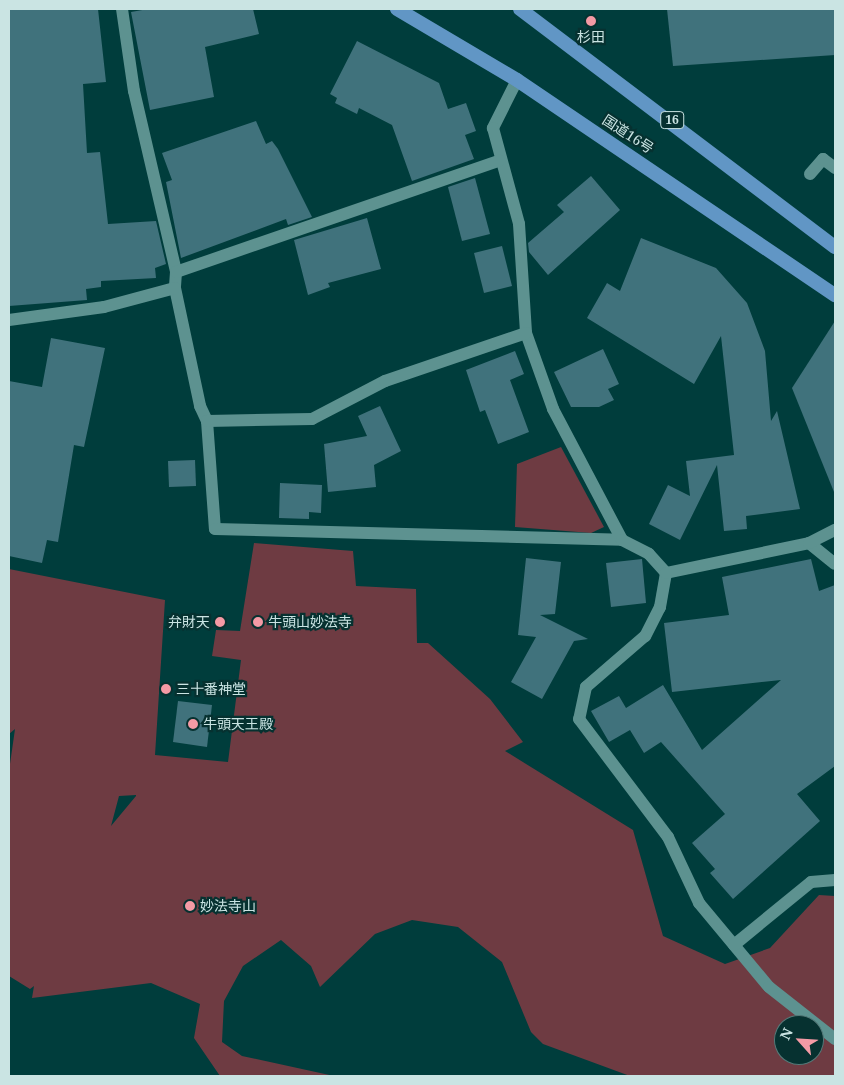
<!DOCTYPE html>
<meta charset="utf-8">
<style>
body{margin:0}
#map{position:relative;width:844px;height:1085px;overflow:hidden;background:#003d3c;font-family:"Noto Serif","Noto Sans JP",serif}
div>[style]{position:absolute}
.green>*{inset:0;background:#6e3b42}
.building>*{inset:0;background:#40727c}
.minor>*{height:12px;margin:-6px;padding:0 6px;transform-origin:6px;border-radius:6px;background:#5d9290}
.trunk>*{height:14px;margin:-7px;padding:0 7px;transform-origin:7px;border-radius:7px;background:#6196c5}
.dots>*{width:14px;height:14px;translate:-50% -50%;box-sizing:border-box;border:2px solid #063130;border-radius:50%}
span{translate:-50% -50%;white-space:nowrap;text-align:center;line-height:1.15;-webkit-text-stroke:4.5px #063130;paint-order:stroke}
.shield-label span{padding:1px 4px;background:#063130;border:1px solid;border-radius:4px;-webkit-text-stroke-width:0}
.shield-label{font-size:12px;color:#cae4e3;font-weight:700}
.poi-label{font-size:14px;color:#cae4e3}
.right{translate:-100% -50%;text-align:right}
.left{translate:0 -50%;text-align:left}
.street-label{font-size:14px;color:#cae4e3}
.frame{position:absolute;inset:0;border:10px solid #cae4e3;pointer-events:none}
.north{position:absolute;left:774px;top:1015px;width:50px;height:50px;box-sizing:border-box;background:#063130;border:1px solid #547978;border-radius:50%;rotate:296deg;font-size:14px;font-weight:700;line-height:20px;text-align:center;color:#cae4e3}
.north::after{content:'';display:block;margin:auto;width:18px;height:22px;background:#f49aa5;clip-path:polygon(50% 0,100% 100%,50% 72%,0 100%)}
</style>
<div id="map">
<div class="green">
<i style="clip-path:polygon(561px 447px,604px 527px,591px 533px,515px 527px,517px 464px)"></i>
<i style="clip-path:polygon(evenodd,254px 543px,353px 551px,356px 586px,416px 589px,417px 643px,428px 643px,490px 699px,523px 742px,505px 751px,633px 830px,663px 936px,725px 964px,770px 948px,819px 895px,835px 896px,835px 1076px,630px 1076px,543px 1044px,531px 1032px,502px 962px,458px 927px,412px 920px,375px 934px,320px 987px,311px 966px,281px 940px,243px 966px,224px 1001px,222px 1042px,242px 1056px,334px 1076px,220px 1076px,194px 1038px,200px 1004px,151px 983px,32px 998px,34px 986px,30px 989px,9px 976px,9px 771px,15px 729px,9px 734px,9px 569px,165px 600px,155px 755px,228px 762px,241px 660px,212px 656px,216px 630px,240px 631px,254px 543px,136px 795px,136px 796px,111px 826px,119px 796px,136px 795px,254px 543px,784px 1025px,814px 1025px,814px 1055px,784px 1055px,784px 1025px)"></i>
</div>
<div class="building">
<i style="clip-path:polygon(9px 9px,98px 9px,106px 82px,83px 84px,87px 153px,100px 152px,108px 224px,156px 221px,166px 264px,155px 268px,156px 278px,101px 281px,101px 287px,86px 289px,87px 300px,9px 306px)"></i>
<i style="clip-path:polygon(148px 9px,253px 9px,259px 34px,205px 47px,214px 97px,150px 110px,131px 12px)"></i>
<i style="clip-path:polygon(667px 9px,835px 9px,835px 55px,673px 66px)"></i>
<i style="clip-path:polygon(357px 41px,439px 83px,448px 109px,466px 103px,476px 131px,465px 135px,474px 159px,412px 181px,392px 125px,359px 108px,357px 114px,335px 103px,337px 98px,330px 94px)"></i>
<i style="clip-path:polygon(256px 121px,266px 144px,272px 141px,278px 149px,312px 217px,288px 225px,286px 219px,181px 258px,166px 182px,172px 180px,162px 153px)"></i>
<i style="clip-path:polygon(591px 176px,620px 210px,548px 275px,529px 252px,528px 243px,564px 212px,557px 205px)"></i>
<i style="clip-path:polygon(475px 178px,490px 234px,462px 241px,448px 187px)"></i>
<i style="clip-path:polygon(367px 218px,381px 269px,328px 283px,330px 287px,308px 295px,294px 240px)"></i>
<i style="clip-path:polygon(641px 238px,716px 268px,747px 303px,765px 351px,771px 421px,777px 411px,800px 509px,746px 516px,747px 529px,724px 531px,717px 465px,680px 540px,649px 524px,668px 485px,690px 496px,686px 461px,734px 455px,721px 336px,694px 384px,587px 318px,607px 283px,620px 291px)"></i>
<i style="clip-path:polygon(502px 246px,512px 286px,484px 293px,474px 253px)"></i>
<i style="clip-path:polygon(835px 321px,835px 492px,834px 492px,792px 388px)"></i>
<i style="clip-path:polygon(51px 338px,105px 348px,84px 447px,74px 445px,58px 542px,47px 540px,42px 563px,9px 556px,9px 381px,42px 387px)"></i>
<i style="clip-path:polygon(603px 349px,619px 384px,608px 389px,614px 400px,599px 407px,571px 407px,554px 372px)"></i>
<i style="clip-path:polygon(515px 351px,524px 374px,510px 380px,529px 432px,498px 444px,485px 410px,480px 412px,466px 370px)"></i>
<i style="clip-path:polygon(380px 406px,401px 451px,374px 465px,376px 487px,328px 492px,324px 444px,367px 436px,358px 416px)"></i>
<i style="clip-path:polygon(195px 460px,196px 486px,169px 487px,168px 461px)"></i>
<i style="clip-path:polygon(280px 483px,322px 485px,321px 513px,309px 512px,309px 519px,279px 518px)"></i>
<i style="clip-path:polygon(526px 558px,561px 562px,555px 614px,540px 615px,588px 639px,574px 641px,542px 699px,511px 682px,536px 637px,518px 635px)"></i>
<i style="clip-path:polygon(642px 559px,646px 603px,611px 607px,606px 563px)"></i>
<i style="clip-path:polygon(811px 559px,819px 591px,835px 585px,835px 766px,797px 794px,820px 821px,733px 899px,710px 873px,715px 869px,692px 843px,725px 814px,661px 742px,644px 753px,630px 730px,609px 742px,591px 711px,619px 696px,626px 708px,663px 685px,702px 750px,781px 680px,672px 692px,664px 623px,729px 615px,722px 577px)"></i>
<i style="clip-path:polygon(178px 701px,212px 705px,207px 747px,173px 742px)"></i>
</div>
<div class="minor">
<i style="left:122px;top:9px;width:83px;rotate:81.7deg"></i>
<i style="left:134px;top:91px;width:186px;rotate:76.9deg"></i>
<i style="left:176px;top:272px;width:16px;rotate:94deg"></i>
<i style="left:175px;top:288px;width:121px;rotate:78deg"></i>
<i style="left:200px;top:406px;width:17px;rotate:65deg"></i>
<i style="left:207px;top:421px;width:108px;rotate:85.8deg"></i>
<i style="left:215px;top:529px;width:407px;rotate:1.5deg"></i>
<i style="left:517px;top:80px;width:54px;rotate:116.6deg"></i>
<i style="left:493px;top:128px;width:99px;rotate:74.8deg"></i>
<i style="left:519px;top:224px;width:109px;rotate:86.3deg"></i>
<i style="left:526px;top:333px;width:81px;rotate:70.4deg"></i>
<i style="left:553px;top:409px;width:148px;rotate:62.2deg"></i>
<i style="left:622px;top:540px;width:30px;rotate:27deg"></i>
<i style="left:649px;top:554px;width:25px;rotate:48deg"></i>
<i style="left:666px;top:573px;width:35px;rotate:100deg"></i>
<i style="left:660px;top:607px;width:33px;rotate:117deg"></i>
<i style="left:645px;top:636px;width:78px;rotate:139.2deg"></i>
<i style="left:586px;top:687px;width:33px;rotate:102deg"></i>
<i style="left:579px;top:719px;width:148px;rotate:53deg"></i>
<i style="left:668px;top:837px;width:73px;rotate:64.8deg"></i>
<i style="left:699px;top:903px;width:109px;rotate:50.2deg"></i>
<i style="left:769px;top:987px;width:84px;rotate:38.2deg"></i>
<i style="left:810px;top:174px;width:20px;rotate:-49deg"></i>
<i style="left:823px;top:159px;width:15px;rotate:37deg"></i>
<i style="left:176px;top:272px;width:342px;rotate:-19deg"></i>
<i style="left:9px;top:320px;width:96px;rotate:-7.8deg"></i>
<i style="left:104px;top:307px;width:73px;rotate:-15deg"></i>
<i style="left:207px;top:421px;width:105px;rotate:-1.1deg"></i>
<i style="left:312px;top:419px;width:82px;rotate:-27.5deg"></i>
<i style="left:385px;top:381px;width:149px;rotate:-18.8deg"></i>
<i style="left:809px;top:543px;width:33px;rotate:39deg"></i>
<i style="left:666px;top:573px;width:146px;rotate:-11.8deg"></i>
<i style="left:809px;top:543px;width:29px;rotate:-27deg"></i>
<i style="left:734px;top:945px;width:99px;rotate:-39.3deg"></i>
<i style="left:811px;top:882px;width:24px;rotate:-5deg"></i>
</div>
<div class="trunk">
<i style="left:397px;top:9px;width:139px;rotate:30.6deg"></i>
<i style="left:517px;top:80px;width:384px;rotate:34.1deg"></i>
<i style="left:520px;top:9px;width:395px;rotate:37.1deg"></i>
</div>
<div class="dots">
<i style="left:591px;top:21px;background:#f49aa5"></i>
<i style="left:220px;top:622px;background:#f49aa5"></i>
<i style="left:258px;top:622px;background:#f49aa5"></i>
<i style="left:166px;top:689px;background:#f49aa5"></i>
<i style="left:193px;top:724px;background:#f49aa5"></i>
<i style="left:190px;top:906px;background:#f49aa5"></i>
</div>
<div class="shield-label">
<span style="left:672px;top:120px">16</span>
</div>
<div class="poi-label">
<span style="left:591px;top:37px">杉田</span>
<span class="right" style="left:210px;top:622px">弁財天</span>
<span class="left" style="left:268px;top:622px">牛頭山妙法寺</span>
<span class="left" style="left:176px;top:689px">三十番神堂</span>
<span class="left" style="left:203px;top:724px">牛頭天王殿</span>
<span class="left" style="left:200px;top:906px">妙法寺山</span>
</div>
<div class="street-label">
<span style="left:628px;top:134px;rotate:33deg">国道16号</span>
</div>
<div class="frame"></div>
<div class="north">N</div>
</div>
